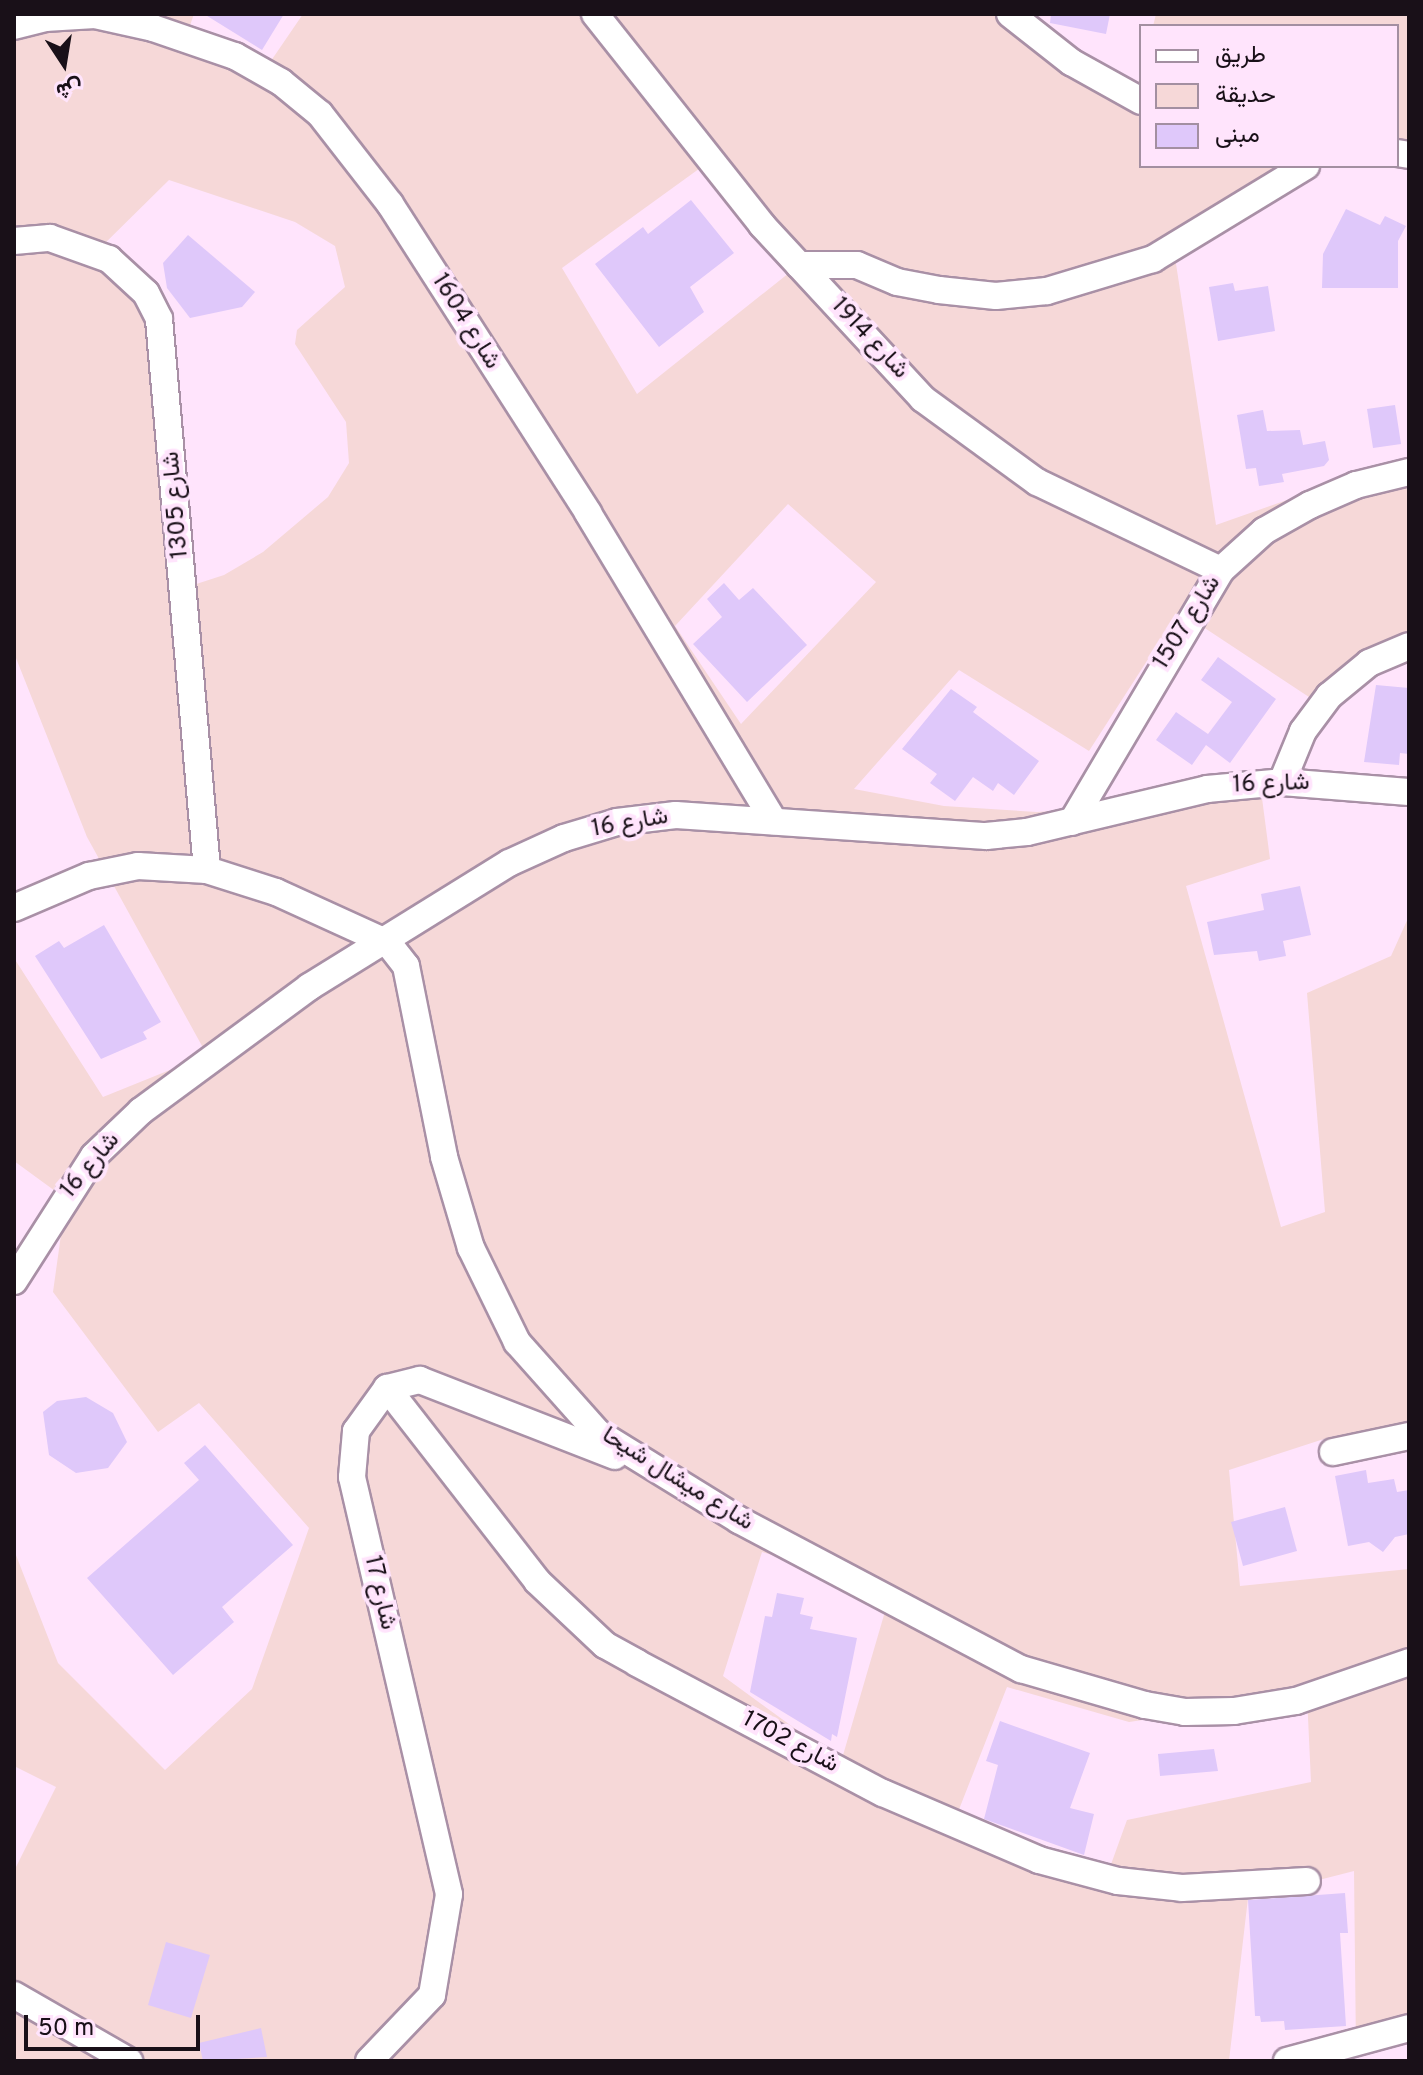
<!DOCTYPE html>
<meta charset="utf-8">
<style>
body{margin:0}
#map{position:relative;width:1423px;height:2075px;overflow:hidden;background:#ffe4fc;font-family:Overpass,Vazirmatn,sans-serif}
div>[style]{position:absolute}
.green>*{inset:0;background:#f6d8d8}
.building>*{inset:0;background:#dfc8fa}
.roads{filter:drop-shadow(2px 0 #a990a6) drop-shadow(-2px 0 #a990a6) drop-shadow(0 2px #a990a6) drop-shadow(0 -2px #a990a6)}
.minor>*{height:26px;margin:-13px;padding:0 13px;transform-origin:13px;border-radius:13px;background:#fff}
span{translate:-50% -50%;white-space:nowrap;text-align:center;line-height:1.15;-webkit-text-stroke:8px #ffe4fc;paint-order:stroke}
.street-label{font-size:24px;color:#191018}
.frame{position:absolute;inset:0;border:16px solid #191018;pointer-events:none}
.legend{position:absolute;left:1139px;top:24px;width:260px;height:144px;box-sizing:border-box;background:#ffe4fc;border:2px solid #a38fa1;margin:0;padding:10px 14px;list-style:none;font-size:24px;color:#191018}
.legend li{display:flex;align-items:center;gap:16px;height:40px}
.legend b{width:40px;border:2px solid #a38fa1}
.north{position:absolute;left:24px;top:24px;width:80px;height:80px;-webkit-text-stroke:6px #ffe4fc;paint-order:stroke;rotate:168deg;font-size:22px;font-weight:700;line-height:32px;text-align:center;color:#191018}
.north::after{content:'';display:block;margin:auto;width:28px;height:36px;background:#191018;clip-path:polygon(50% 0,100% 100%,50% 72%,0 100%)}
.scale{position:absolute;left:24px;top:2015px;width:176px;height:36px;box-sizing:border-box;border:4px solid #191018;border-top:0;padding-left:10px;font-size:24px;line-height:28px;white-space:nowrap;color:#191018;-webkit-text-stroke:6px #ffe4fc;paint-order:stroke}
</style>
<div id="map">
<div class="green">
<i style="clip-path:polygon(evenodd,14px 14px,194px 14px,187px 34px,262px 74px,303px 14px,1032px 14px,1062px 42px,1111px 72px,1138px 83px,1141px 72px,1141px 166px,1283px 166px,1171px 231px,1216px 525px,1341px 481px,1409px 466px,1409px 655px,1312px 699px,1179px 611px,1089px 751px,959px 670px,854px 789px,944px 806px,1037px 812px,1262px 798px,1270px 859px,1186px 886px,1281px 1227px,1325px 1212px,1307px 993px,1391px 956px,1409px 916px,1409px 1424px,1330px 1437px,1229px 1470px,1240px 1586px,1409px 1569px,1409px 2033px,1356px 2050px,1354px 1871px,1248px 1898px,1229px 2061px,14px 2061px,14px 1871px,56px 1787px,14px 1766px,14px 1550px,58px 1663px,165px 1770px,252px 1689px,309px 1528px,199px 1403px,158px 1432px,53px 1292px,66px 1199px,14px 1161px,14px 958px,103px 1097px,207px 1055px,87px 837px,14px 653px,14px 14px,714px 158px,809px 257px,637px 394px,562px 268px,714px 158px,14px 14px,169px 180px,295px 222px,335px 246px,345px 287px,297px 330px,295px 344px,346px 422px,349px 463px,328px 497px,263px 552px,224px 575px,181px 589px,145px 306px,93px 255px,169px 180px,14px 14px,788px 504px,876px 582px,741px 724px,675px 626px,788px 504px,14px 14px,762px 1552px,891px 1591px,841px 1762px,723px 1676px,762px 1552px,14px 14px,1007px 1687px,1129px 1722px,1307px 1696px,1311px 1782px,1127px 1820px,1105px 1881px,949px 1835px,1007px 1687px)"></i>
<i style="clip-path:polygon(1156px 14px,1409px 14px,1409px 158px,1397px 157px,1397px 26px,1153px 26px)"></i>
</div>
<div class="building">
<i style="clip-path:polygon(204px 14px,284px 14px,262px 50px)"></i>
<i style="clip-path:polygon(1051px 14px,1110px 14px,1106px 34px,1050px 23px)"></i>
<i style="clip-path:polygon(691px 200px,734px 253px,690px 287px,704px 312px,659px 347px,595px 264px,643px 227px,648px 234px)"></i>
<i style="clip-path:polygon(1346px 209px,1380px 225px,1385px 216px,1406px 226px,1398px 241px,1398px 288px,1322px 288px,1323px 254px)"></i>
<i style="clip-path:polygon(188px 235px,255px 292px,242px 307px,190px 318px,167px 288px,163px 263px)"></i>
<i style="clip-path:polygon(1233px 283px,1235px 291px,1268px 286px,1275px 331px,1218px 341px,1209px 287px)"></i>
<i style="clip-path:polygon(1395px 405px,1401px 444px,1373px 448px,1367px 409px)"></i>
<i style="clip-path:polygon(1263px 410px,1267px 431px,1300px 430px,1303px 445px,1325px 441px,1329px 460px,1324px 466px,1282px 474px,1284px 482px,1259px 486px,1256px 468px,1246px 469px,1237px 415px)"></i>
<i style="clip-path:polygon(724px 583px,739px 600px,753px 588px,807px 645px,747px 702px,693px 644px,722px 617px,707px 599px)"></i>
<i style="clip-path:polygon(1218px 657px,1276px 699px,1230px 763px,1206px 745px,1192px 765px,1156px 740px,1176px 712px,1208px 734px,1232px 702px,1201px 680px)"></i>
<i style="clip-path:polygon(1376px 685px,1409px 688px,1409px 754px,1400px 753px,1399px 765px,1364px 762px)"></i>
<i style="clip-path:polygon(951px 689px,977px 707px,973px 712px,1039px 761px,1014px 795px,998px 783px,993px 791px,973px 777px,955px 801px,930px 783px,937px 774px,902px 749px)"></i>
<i style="clip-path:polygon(1300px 886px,1311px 935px,1283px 941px,1286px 956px,1259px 961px,1257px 951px,1214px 955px,1207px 922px,1264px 910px,1261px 894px)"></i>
<i style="clip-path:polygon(104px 925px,161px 1022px,143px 1032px,147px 1039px,101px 1059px,35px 956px,59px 941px,64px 948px)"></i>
<i style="clip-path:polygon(86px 1397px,113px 1413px,127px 1442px,108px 1468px,76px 1473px,49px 1455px,43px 1412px,57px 1401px)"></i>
<i style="clip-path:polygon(205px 1445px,293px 1545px,222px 1607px,234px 1622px,173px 1675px,87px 1578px,199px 1480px,184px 1463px)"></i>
<i style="clip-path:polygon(1366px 1470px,1368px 1483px,1394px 1479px,1397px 1492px,1409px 1490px,1409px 1534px,1395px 1537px,1383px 1552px,1369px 1542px,1348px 1546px,1335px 1476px)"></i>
<i style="clip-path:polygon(1285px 1507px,1297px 1551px,1243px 1566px,1231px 1522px)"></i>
<i style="clip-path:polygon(777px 1593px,804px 1598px,800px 1614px,813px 1617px,810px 1629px,857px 1638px,837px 1737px,832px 1734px,831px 1741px,750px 1692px,765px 1616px,772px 1617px)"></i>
<i style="clip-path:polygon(1000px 1721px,1090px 1753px,1070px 1808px,1094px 1814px,1084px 1855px,984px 1819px,998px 1765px,986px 1761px)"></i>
<i style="clip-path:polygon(1214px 1749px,1218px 1771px,1160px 1776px,1158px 1754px)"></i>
<i style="clip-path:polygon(1345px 1893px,1348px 1933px,1340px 1933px,1346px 2026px,1285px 2030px,1284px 2021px,1261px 2022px,1260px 2016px,1255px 2016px,1248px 1900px)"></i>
<i style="clip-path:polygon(166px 1942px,210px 1955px,191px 2018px,148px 2005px)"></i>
<i style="clip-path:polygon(261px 2028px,267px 2057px,203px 2061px,199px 2043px)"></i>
</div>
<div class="roads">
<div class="minor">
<i style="left:595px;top:14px;width:269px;rotate:51.6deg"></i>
<i style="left:762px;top:225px;width:237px;rotate:47.2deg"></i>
<i style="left:923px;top:399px;width:141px;rotate:36.1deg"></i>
<i style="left:1037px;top:482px;width:204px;rotate:25.6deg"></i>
<i style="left:1010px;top:14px;width:78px;rotate:38.2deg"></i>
<i style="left:1071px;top:62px;width:80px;rotate:29.1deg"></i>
<i style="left:14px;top:26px;width:32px;rotate:-14deg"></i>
<i style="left:45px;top:18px;width:50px;rotate:-3.4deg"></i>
<i style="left:95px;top:15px;width:59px;rotate:12.6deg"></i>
<i style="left:153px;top:28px;width:87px;rotate:18.9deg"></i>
<i style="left:235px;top:56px;width:53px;rotate:29.5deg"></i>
<i style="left:281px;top:82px;width:50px;rotate:39.4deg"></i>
<i style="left:320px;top:114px;width:114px;rotate:52.1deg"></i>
<i style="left:390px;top:204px;width:367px;rotate:57.3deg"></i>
<i style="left:588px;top:513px;width:360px;rotate:58.9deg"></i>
<i style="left:1397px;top:153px;width:12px;rotate:9deg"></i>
<i style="left:14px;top:241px;width:36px;rotate:-5deg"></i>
<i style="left:50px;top:238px;width:63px;rotate:19.6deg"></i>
<i style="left:109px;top:259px;width:50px;rotate:42.6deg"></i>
<i style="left:146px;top:293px;width:29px;rotate:63deg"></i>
<i style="left:159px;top:319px;width:553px;rotate:85.02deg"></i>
<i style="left:799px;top:265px;width:58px"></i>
<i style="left:857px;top:265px;width:43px;rotate:23deg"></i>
<i style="left:897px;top:282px;width:43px;rotate:10.8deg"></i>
<i style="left:939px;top:290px;width:57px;rotate:6deg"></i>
<i style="left:996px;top:296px;width:51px;rotate:-5.6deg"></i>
<i style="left:1047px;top:291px;width:111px;rotate:-16.8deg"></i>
<i style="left:1153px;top:259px;width:179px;rotate:-31.3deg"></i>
<i style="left:1282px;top:782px;width:55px;rotate:-67.6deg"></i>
<i style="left:1303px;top:731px;width:44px;rotate:-53.4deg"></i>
<i style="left:1329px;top:696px;width:52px;rotate:-39.5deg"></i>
<i style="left:1369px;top:663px;width:43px;rotate:-23deg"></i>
<i style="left:1072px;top:822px;width:293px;rotate:-59.4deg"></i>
<i style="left:1221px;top:570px;width:58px;rotate:-42.2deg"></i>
<i style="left:1264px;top:531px;width:53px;rotate:-29.5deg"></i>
<i style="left:1310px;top:505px;width:50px;rotate:-23.5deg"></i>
<i style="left:1356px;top:485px;width:55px;rotate:-13.8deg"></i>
<i style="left:14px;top:908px;width:82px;rotate:-23.1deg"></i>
<i style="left:89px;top:876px;width:50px;rotate:-11.5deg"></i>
<i style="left:138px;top:866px;width:69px;rotate:3.3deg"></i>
<i style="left:207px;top:870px;width:72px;rotate:17.7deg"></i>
<i style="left:276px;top:892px;width:123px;rotate:24.5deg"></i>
<i style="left:388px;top:943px;width:29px;rotate:52deg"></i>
<i style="left:406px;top:966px;width:195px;rotate:78.7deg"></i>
<i style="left:444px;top:1157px;width:95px;rotate:73.5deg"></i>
<i style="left:471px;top:1248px;width:105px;rotate:63.9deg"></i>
<i style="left:517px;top:1342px;width:122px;rotate:48.3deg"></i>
<i style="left:598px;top:1433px;width:166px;rotate:31.7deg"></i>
<i style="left:739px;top:1520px;width:319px;rotate:27.9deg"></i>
<i style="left:1021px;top:1669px;width:129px;rotate:16.2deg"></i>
<i style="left:1145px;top:1705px;width:41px;rotate:9.9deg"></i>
<i style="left:1185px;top:1712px;width:49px;rotate:-1.2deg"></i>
<i style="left:1234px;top:1711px;width:63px;rotate:-9.2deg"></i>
<i style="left:1296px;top:1701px;width:120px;rotate:-19deg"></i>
<i style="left:14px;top:1281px;width:148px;rotate:-57.4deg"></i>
<i style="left:94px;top:1156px;width:65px;rotate:-43.8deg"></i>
<i style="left:141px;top:1111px;width:209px;rotate:-36.4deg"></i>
<i style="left:309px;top:987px;width:235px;rotate:-31.8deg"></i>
<i style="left:509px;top:863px;width:60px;rotate:-24.4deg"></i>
<i style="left:564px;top:838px;width:55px;rotate:-16.8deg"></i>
<i style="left:617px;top:822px;width:59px;rotate:-6.8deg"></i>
<i style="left:676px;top:815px;width:311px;rotate:3.9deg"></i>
<i style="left:986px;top:836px;width:41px;rotate:-5.6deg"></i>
<i style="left:1027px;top:832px;width:185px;rotate:-13.4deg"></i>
<i style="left:1207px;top:789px;width:75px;rotate:-5.3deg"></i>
<i style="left:1282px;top:782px;width:127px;rotate:4.5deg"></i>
<i style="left:387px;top:1388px;width:244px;rotate:52.1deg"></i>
<i style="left:537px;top:1581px;width:93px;rotate:43.3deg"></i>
<i style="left:605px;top:1645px;width:37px;rotate:29deg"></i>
<i style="left:637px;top:1663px;width:278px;rotate:27.9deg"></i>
<i style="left:883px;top:1793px;width:170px;rotate:23.2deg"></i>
<i style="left:1039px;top:1860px;width:82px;rotate:14.9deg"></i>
<i style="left:1118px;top:1881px;width:64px;rotate:6.2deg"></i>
<i style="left:1182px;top:1888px;width:125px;rotate:-3.2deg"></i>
<i style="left:1333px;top:1452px;width:78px;rotate:-11.9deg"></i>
<i style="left:14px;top:1995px;width:133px;rotate:29.9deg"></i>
<i style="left:369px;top:2061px;width:91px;rotate:-46.3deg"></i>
<i style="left:432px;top:1995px;width:102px;rotate:-80.4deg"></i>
<i style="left:449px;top:1894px;width:428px;rotate:-103.1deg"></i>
<i style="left:352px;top:1477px;width:46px;rotate:-85deg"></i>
<i style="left:356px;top:1431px;width:53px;rotate:-54.2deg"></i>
<i style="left:387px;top:1388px;width:34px;rotate:-14deg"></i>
<i style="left:420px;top:1380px;width:209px;rotate:21.3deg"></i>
<i style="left:1287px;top:2061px;width:126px;rotate:-15.1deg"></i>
</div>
</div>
<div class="street-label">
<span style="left:465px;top:322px;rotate:58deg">شارع 1604</span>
<span style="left:869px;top:339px;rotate:47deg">شارع 1914</span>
<span style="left:177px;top:505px;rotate:-95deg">شارع 1305</span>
<span style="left:1188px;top:623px;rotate:-58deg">شارع 1507</span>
<span style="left:1271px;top:785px;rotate:-2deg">شارع 16</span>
<span style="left:630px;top:824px;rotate:-10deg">شارع 16</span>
<span style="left:91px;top:1166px;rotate:-50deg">شارع 16</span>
<span style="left:677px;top:1480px;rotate:32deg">شارع ميشال شيحا</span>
<span style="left:379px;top:1593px;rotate:77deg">شارع 17</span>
<span style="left:790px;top:1743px;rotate:28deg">شارع 1702</span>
</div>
<div class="frame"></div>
<ul class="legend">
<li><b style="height:10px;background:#fff"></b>طريق</li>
<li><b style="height:22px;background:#f6d8d8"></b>حديقة</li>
<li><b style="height:22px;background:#dfc8fa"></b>مبنى</li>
</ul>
<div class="north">ش</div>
<div class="scale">50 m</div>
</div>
